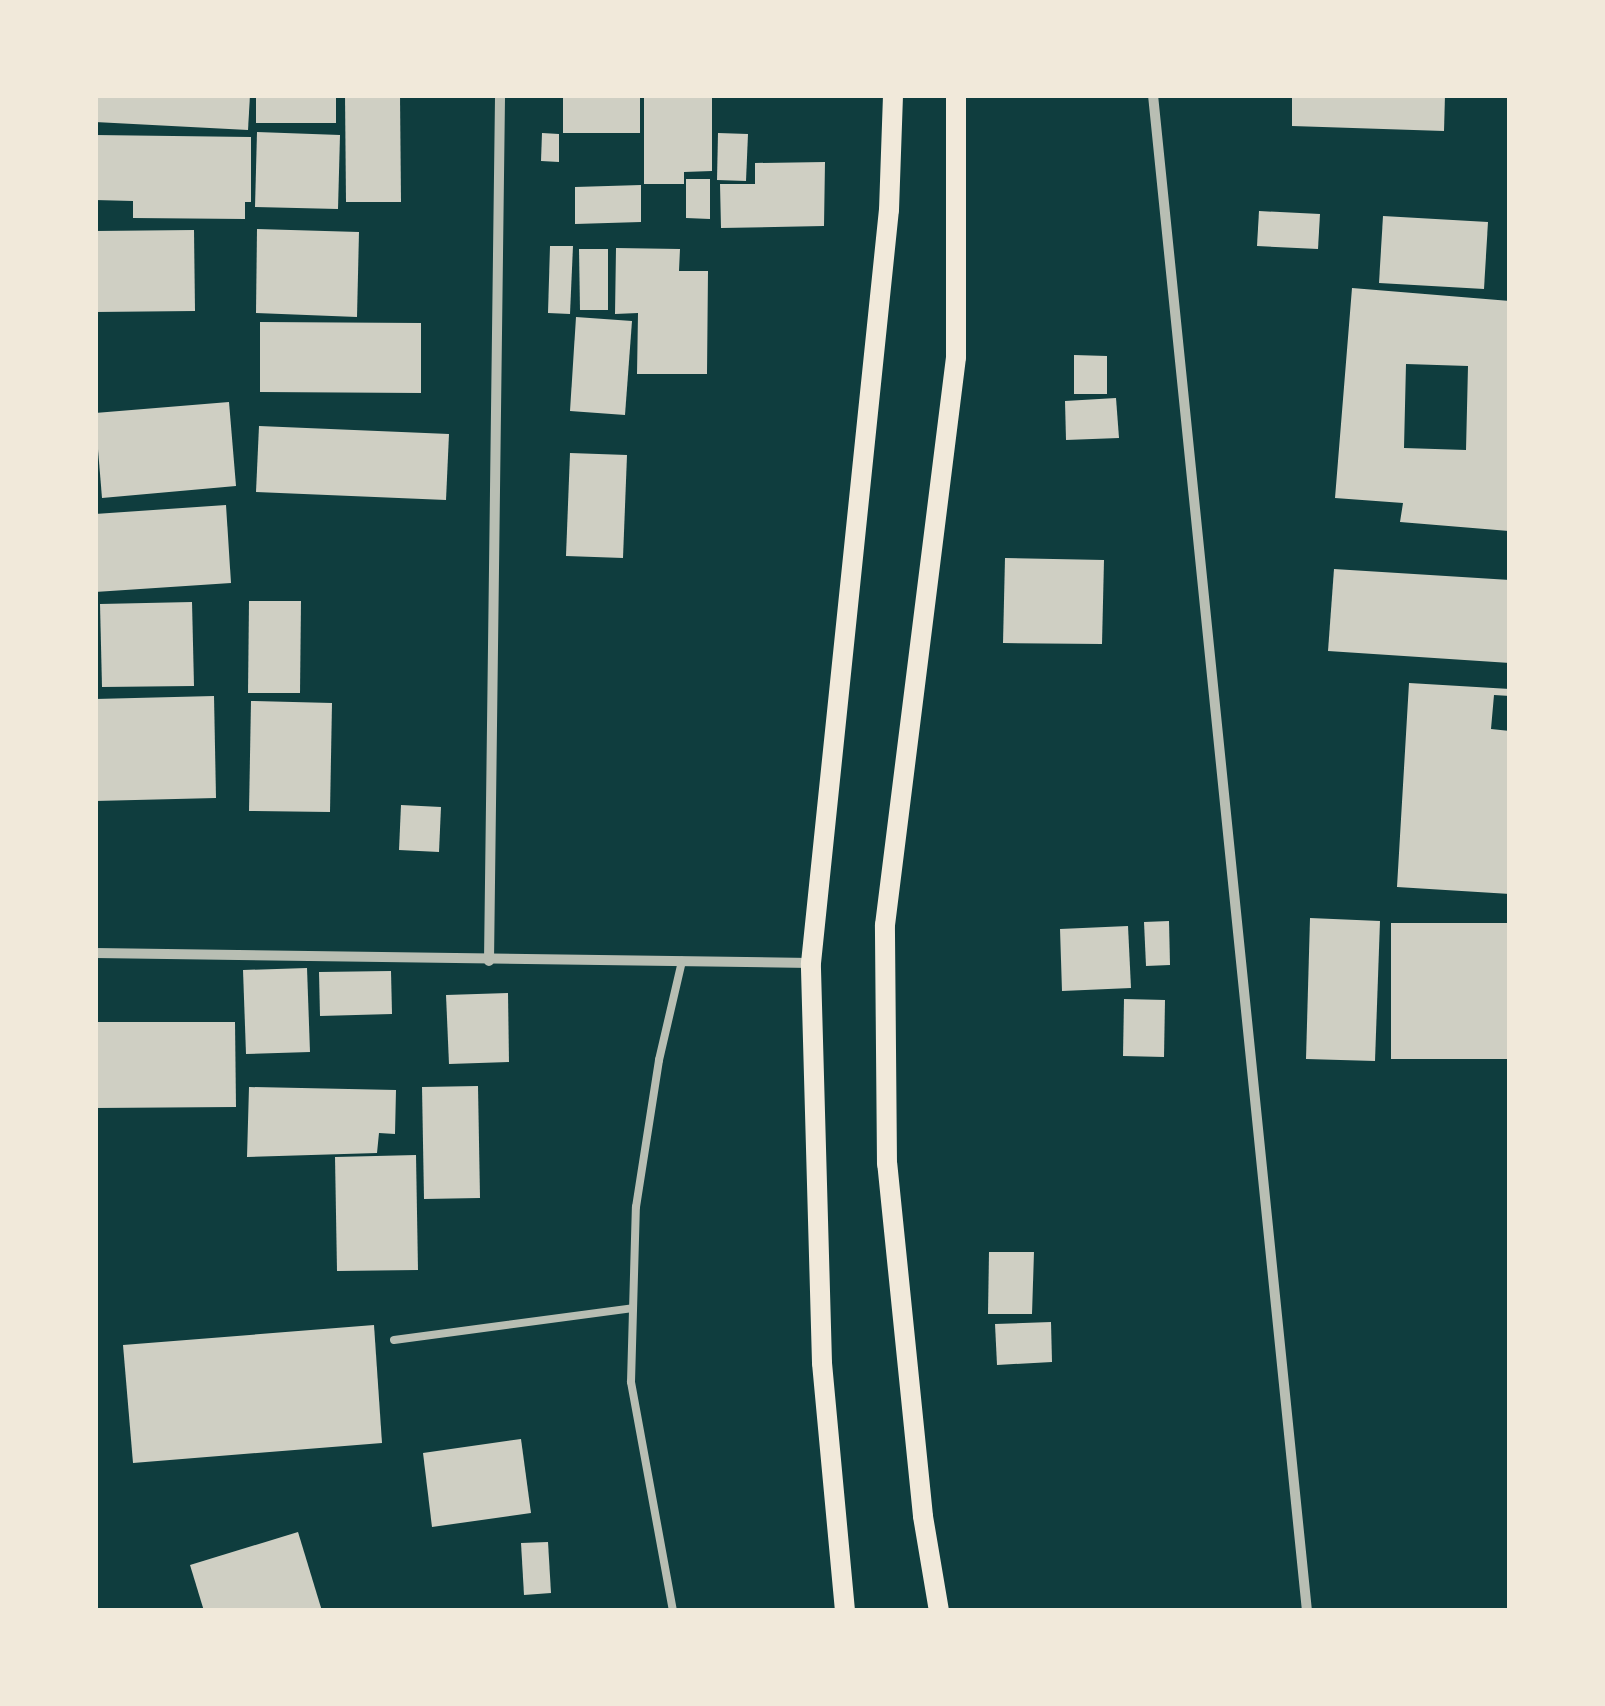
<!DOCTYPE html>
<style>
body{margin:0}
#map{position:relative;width:1605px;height:1706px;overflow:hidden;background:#0f3d3e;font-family:Raleway,sans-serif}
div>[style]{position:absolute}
.building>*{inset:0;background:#cfcfc3}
.service>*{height:8px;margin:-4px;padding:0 4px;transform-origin:4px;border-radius:4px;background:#b8beb3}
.minor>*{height:10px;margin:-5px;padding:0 5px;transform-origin:5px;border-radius:5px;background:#b8beb3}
.secondary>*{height:20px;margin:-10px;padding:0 10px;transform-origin:10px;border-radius:10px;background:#f1e9da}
span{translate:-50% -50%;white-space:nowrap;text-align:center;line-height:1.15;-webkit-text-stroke:10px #f1e9da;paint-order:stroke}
.frame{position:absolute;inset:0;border:98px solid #f1e9da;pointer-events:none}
</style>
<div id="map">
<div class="building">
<i style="clip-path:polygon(95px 95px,250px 95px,248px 130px,95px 122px)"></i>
<i style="clip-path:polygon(256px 95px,336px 95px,336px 123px,256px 123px)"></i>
<i style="clip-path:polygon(345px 95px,400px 95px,401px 202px,346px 202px)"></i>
<i style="clip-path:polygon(563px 95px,640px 95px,640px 133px,563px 133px)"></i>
<i style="clip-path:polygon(644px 95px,712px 95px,712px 171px,684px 172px,684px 184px,644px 184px)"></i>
<i style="clip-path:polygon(1292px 95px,1445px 95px,1444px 131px,1292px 126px)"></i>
<i style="clip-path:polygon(257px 132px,340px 135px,338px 209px,255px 207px)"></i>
<i style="clip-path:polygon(542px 133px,559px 134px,559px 162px,541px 161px)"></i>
<i style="clip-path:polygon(718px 133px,748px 134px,746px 181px,717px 180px)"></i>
<i style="clip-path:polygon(95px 135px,251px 137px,251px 202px,245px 202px,245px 219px,133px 218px,133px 201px,95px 200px)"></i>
<i style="clip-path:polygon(825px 162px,824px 226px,721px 228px,720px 184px,755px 184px,755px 163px)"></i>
<i style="clip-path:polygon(686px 179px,710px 179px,710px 219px,686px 218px)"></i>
<i style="clip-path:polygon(641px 185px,641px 222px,575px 224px,575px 187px)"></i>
<i style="clip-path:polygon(1259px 211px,1320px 214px,1318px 249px,1257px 246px)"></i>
<i style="clip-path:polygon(1383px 216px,1488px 222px,1484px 289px,1379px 283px)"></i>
<i style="clip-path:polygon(257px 229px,359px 232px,357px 317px,256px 313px)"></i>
<i style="clip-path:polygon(194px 230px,195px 311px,95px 312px,95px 231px)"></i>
<i style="clip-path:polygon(550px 246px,573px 246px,570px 314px,548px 313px)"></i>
<i style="clip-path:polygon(616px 248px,680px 249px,679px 271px,708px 271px,707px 374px,637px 374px,638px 313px,615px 314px)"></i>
<i style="clip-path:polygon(579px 249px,608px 249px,608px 310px,580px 310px)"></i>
<i style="clip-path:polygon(evenodd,1352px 288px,1510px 301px,1509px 531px,1400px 522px,1403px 503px,1335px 498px,1352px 288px,1406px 364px,1468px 366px,1466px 450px,1404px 448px,1406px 364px)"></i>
<i style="clip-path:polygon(576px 317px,632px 321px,625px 415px,570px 411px)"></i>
<i style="clip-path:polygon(260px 322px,421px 323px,421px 393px,260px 392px)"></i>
<i style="clip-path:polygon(1074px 355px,1107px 356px,1107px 394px,1074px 394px)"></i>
<i style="clip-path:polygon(1116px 398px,1119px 438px,1066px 440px,1065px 401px)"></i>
<i style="clip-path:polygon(229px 402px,236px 486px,102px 498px,95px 413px)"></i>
<i style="clip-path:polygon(259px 426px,449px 434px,446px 500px,256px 492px)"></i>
<i style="clip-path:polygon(570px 453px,627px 455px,623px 558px,566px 556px)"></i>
<i style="clip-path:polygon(226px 505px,231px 583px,95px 592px,95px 514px)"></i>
<i style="clip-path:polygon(1005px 558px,1104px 560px,1102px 644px,1003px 643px)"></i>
<i style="clip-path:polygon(1334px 569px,1510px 580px,1510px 663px,1328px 651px)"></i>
<i style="clip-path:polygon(249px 601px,301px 601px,300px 693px,248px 693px)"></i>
<i style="clip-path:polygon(192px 602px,194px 686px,102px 687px,100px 604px)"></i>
<i style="clip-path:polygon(1409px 683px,1510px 689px,1510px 696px,1494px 695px,1491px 729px,1510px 731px,1510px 894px,1397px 887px)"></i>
<i style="clip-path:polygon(214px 696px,216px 798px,95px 801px,95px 699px)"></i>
<i style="clip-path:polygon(251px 701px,332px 703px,330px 812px,249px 811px)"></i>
<i style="clip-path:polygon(401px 805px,441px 807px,439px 852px,399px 850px)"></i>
<i style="clip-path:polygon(1310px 918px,1380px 921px,1375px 1061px,1306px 1059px)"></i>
<i style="clip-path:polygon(1169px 921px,1170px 965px,1146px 966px,1144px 922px)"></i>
<i style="clip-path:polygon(1391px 923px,1510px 923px,1510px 1059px,1391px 1059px)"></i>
<i style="clip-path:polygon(1128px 926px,1131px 988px,1062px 991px,1060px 929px)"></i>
<i style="clip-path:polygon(307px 968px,310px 1052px,246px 1054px,243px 970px)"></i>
<i style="clip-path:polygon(391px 971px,392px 1014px,320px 1016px,319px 972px)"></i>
<i style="clip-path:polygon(508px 993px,509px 1062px,449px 1064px,446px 995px)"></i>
<i style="clip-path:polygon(1124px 999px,1165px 1000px,1164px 1057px,1123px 1056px)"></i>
<i style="clip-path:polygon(95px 1022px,235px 1022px,236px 1107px,95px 1108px)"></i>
<i style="clip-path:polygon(478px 1086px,480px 1198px,424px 1199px,422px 1087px)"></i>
<i style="clip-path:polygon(249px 1087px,396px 1090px,395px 1134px,379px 1133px,377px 1153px,247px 1157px)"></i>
<i style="clip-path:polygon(416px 1155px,418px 1270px,337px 1271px,335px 1157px)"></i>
<i style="clip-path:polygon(989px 1252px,1034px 1252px,1032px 1314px,988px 1314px)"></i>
<i style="clip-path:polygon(1051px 1322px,1052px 1362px,997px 1365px,995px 1324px)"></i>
<i style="clip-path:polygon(374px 1325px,382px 1443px,133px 1463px,123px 1345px)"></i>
<i style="clip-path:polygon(521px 1439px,531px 1513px,432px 1527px,423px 1453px)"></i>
<i style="clip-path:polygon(298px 1532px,322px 1611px,204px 1611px,190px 1565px)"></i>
<i style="clip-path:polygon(548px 1542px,551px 1593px,524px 1595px,521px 1543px)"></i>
</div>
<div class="service">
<i style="left:394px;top:1340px;width:241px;rotate:-7.6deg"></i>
<i style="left:673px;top:1611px;width:233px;rotate:-100.4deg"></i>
<i style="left:631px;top:1382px;width:175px;rotate:-88.4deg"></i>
<i style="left:636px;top:1207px;width:149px;rotate:-81.1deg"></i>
<i style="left:659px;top:1060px;width:102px;rotate:-76.9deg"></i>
</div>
<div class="minor">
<i style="left:1153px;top:95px;width:1524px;rotate:84.2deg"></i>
<i style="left:95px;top:953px;width:716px;rotate:0.8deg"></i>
<i style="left:489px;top:961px;width:866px;rotate:-89.27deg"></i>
</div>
<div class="secondary">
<i style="left:845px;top:1611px;width:249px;rotate:-95.3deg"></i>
<i style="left:822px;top:1363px;width:400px;rotate:-91.6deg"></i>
<i style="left:811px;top:963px;width:757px;rotate:-84.09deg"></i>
<i style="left:889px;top:210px;width:115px;rotate:-88deg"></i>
<i style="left:939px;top:1611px;width:96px;rotate:-99.6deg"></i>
<i style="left:923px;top:1516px;width:354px;rotate:-95.8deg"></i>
<i style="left:887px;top:1164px;width:239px;rotate:-90.5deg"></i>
<i style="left:885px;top:925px;width:572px;rotate:-82.87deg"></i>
<i style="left:956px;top:357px;width:262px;rotate:-90deg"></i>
</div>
<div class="frame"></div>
</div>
